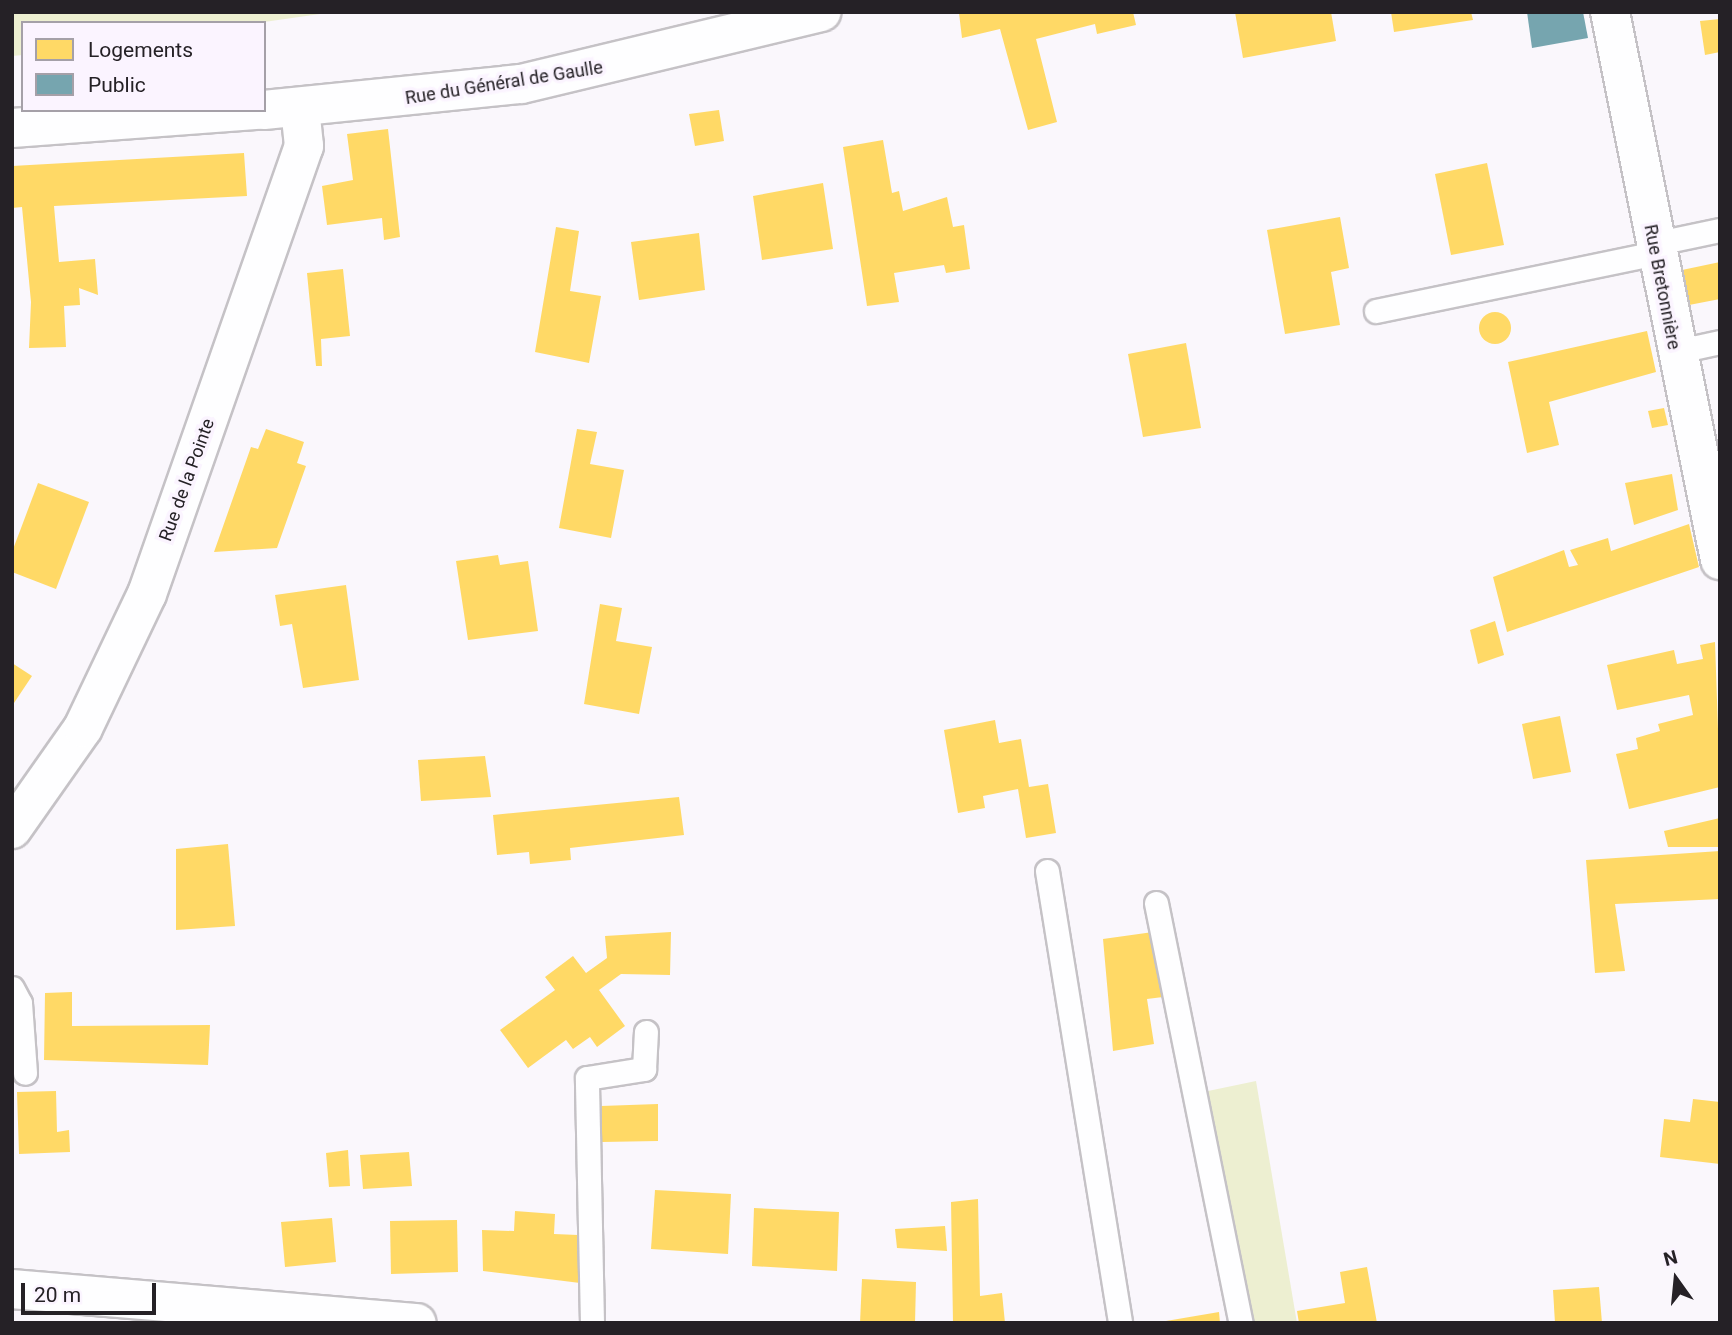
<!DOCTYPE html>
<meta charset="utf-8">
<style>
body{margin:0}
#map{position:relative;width:1732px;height:1335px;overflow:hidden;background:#faf7fc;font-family:Roboto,sans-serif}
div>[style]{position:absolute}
.green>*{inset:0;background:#edefd1}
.homes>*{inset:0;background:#ffd966}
.round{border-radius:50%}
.public>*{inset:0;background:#76a5af}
.roads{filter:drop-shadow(2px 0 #c5c2c6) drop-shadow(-2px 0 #c5c2c6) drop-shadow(0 2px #c5c2c6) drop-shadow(0 -2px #c5c2c6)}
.lane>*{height:23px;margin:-11.5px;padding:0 11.5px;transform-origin:11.5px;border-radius:11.5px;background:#fefeff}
.street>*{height:38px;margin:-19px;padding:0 19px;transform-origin:19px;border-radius:19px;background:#fefeff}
.secondary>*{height:38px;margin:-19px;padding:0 19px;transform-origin:19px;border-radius:19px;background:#fefeff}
span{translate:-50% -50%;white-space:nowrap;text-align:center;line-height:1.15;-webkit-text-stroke:7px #fbf4ff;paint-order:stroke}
.street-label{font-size:18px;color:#252126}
.frame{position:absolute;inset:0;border:14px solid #252126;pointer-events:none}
.legend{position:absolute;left:21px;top:21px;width:245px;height:91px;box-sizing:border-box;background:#fbf4ff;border:2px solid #a5a0a8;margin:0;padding:9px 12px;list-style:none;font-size:21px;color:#252126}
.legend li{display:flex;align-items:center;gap:14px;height:35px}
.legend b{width:35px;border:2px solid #a5a0a8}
.north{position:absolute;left:1641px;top:1244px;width:70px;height:70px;-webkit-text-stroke:5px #fbf4ff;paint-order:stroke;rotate:345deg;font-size:19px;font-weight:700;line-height:28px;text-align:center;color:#252126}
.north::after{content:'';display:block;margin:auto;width:24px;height:32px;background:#252126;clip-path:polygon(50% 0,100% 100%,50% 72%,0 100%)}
.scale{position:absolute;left:21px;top:1283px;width:135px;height:32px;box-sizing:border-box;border:4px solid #252126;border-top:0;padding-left:9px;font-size:21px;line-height:24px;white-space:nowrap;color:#252126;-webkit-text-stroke:5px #fbf4ff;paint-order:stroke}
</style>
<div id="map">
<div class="green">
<i style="clip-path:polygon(12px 12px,334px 12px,257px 23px,23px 23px,23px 55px,12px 56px)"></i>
<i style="clip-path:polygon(1256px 1081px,1297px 1323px,1251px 1323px,1208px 1091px)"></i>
</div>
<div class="homes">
<i style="clip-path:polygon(1133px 12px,1136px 25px,1097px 34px,1095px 24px,1036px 39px,1057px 122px,1028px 130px,1000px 29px,962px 38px,959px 13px)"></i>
<i style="clip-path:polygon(1235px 12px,1331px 12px,1336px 41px,1243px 58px)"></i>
<i style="clip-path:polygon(1391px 12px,1471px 12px,1473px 20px,1394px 32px)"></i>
<i style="clip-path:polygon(1720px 19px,1720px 52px,1705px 55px,1700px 21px)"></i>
<i style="clip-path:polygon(719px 110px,724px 141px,695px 146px,689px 114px)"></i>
<i style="clip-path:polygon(388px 129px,400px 237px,384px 240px,382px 218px,327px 225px,322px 186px,353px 180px,347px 134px)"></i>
<i style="clip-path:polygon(883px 140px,892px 193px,899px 191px,903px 211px,947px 197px,953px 227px,964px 225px,970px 269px,946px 273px,944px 265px,894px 273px,899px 302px,867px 306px,843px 147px)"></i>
<i style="clip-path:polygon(244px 153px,247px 196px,54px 206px,59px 262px,95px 259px,98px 295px,79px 288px,80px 305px,64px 306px,66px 347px,29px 348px,31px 302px,22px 207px,12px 208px,12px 166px)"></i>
<i style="clip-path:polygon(1487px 163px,1504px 245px,1451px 255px,1435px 174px)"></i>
<i style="clip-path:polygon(823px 183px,833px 249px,762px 260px,753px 196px)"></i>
<i style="clip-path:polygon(1340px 217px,1349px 268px,1331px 272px,1340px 325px,1285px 334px,1267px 230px)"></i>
<i style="clip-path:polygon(556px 227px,579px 231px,570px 291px,601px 296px,589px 363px,535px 352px)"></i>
<i style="clip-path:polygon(699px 233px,705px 290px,639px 300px,631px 242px)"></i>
<i style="clip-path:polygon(1720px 262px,1720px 299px,1689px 305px,1682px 270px)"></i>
<i style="clip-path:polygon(343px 269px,350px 336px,321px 339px,322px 366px,316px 366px,307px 273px)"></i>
<i class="round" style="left:1479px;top:312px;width:32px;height:32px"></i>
<i style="clip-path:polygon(1647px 331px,1656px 372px,1549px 402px,1559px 445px,1527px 453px,1508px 362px)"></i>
<i style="clip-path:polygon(1186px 343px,1201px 428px,1143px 437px,1128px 354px)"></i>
<i style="clip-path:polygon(1664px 408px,1668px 425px,1652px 428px,1648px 411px)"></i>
<i style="clip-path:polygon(266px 429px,304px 442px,297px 463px,306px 466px,277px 548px,214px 552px,251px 447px,258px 449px)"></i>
<i style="clip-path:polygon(577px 429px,597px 432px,590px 464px,624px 470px,611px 538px,559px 528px)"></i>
<i style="clip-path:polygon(1672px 474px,1678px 510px,1634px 525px,1625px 483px)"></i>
<i style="clip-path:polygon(38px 483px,89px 502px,56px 589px,12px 572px,12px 552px)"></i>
<i style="clip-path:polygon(1689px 524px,1699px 567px,1507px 632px,1493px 577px,1564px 550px,1569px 567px,1578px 565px,1570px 550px,1608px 538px,1611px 551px)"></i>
<i style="clip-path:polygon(498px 555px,500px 565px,528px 561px,538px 631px,468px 640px,456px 561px)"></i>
<i style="clip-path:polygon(346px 585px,359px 680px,303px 688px,292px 624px,280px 626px,275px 595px)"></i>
<i style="clip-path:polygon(600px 604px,622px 608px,616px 641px,652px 647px,639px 714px,584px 704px)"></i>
<i style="clip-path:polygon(1495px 621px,1504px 655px,1478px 664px,1470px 630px)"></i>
<i style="clip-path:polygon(1715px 642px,1720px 787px,1629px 809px,1616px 754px,1638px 749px,1636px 738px,1660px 731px,1658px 724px,1693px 715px,1689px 695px,1617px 710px,1607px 665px,1674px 650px,1677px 664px,1703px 659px,1700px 645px)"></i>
<i style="clip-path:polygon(12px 663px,32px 676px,12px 706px)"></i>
<i style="clip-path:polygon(1560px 716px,1571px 772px,1533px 779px,1522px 724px)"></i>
<i style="clip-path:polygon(995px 720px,999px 743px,1021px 739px,1029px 787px,1048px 784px,1056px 833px,1026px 838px,1018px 789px,983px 796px,985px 808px,958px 813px,944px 730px)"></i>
<i style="clip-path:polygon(485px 756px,491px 797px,421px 801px,418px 760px)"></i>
<i style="clip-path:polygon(679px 797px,684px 835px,570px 848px,571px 860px,530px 864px,529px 852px,497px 855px,493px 815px)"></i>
<i style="clip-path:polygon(1720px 818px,1720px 847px,1668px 847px,1664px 831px)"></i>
<i style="clip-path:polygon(228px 844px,235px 926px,176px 930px,176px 849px)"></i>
<i style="clip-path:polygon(1720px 851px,1720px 899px,1615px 904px,1625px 971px,1595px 973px,1586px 860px)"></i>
<i style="clip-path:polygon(671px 932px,670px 975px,621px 974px,599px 990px,625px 1026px,597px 1047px,590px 1037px,573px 1049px,566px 1040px,528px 1068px,500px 1030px,555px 990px,545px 977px,573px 956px,586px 973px,607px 958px,605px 936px)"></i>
<i style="clip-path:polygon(1153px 932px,1163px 997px,1147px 999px,1154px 1044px,1113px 1051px,1103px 939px)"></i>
<i style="clip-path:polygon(72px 992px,72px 1026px,210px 1025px,208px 1065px,44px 1060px,45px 993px)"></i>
<i style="clip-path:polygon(56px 1091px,57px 1132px,69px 1130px,70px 1152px,19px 1154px,17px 1092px)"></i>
<i style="clip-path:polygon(1693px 1099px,1720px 1102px,1720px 1164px,1660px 1157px,1664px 1119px,1690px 1122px)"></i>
<i style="clip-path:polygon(658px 1104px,658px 1141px,602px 1142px,601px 1106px)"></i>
<i style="clip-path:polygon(348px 1150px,350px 1186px,329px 1187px,326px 1153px)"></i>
<i style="clip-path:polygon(409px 1152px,412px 1186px,363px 1189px,360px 1155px)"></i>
<i style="clip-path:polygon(655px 1190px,731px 1194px,728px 1254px,651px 1249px)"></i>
<i style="clip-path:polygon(978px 1199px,980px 1296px,1002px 1293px,1005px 1323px,953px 1323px,951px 1202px)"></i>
<i style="clip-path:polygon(754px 1208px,839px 1212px,837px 1271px,752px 1266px)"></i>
<i style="clip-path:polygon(515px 1211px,555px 1214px,554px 1234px,578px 1235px,580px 1283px,483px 1271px,482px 1230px,514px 1231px)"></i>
<i style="clip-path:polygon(332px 1218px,336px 1262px,285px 1267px,281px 1222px)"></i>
<i style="clip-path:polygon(457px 1220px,458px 1272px,391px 1274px,390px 1221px)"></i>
<i style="clip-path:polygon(945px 1226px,947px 1251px,897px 1248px,895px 1229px)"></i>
<i style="clip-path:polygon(1367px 1267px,1377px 1323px,1299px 1323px,1297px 1311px,1345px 1303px,1340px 1272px)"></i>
<i style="clip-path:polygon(862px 1279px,916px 1282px,915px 1323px,860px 1323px)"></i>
<i style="clip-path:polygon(1599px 1287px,1602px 1323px,1555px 1323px,1553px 1290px)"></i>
<i style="clip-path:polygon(1219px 1312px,1220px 1323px,1166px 1323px,1166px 1321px)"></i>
</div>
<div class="public">
<i style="clip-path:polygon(1527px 12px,1583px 12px,1588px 38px,1532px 48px)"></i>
</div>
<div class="roads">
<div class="lane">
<i style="left:1653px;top:244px;width:68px;rotate:-11.8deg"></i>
<i style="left:1376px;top:311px;width:285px;rotate:-11.7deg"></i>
<i style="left:1674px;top:352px;width:47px;rotate:-12.3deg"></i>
<i style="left:1047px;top:871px;width:458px;rotate:80.8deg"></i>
<i style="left:1156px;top:903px;width:429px;rotate:78.6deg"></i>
<i style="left:12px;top:988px;width:17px;rotate:62deg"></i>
<i style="left:20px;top:1003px;width:70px;rotate:85.9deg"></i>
<i style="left:592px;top:1323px;width:245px;rotate:-91.2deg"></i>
<i style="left:587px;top:1078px;width:58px;rotate:-9deg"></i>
<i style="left:644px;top:1069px;width:37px;rotate:-87deg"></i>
</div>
<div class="street">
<i style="left:1610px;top:12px;width:559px;rotate:78.65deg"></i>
<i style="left:12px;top:829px;width:123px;rotate:-54.9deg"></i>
<i style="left:83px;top:728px;width:148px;rotate:-64.5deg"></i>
<i style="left:147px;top:594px;width:475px;rotate:-70.7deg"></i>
<i style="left:304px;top:146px;width:39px;rotate:-96deg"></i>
<i style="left:12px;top:1289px;width:406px;rotate:4.8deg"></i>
</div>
<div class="secondary">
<i style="left:264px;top:110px;width:258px;rotate:-5.8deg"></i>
<i style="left:521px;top:84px;width:309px;rotate:-13.5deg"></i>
<i style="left:12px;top:128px;width:247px;rotate:-4.2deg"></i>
</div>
</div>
<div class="street-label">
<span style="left:504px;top:83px;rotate:-9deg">Rue du Général de Gaulle</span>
<span style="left:1662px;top:287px;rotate:79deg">Rue Bretonnière</span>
<span style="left:187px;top:480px;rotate:-70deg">Rue de la Pointe</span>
</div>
<div class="frame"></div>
<ul class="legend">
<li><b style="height:19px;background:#ffd966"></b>Logements</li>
<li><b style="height:19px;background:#76a5af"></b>Public</li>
</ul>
<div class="north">N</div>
<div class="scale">20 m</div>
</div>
